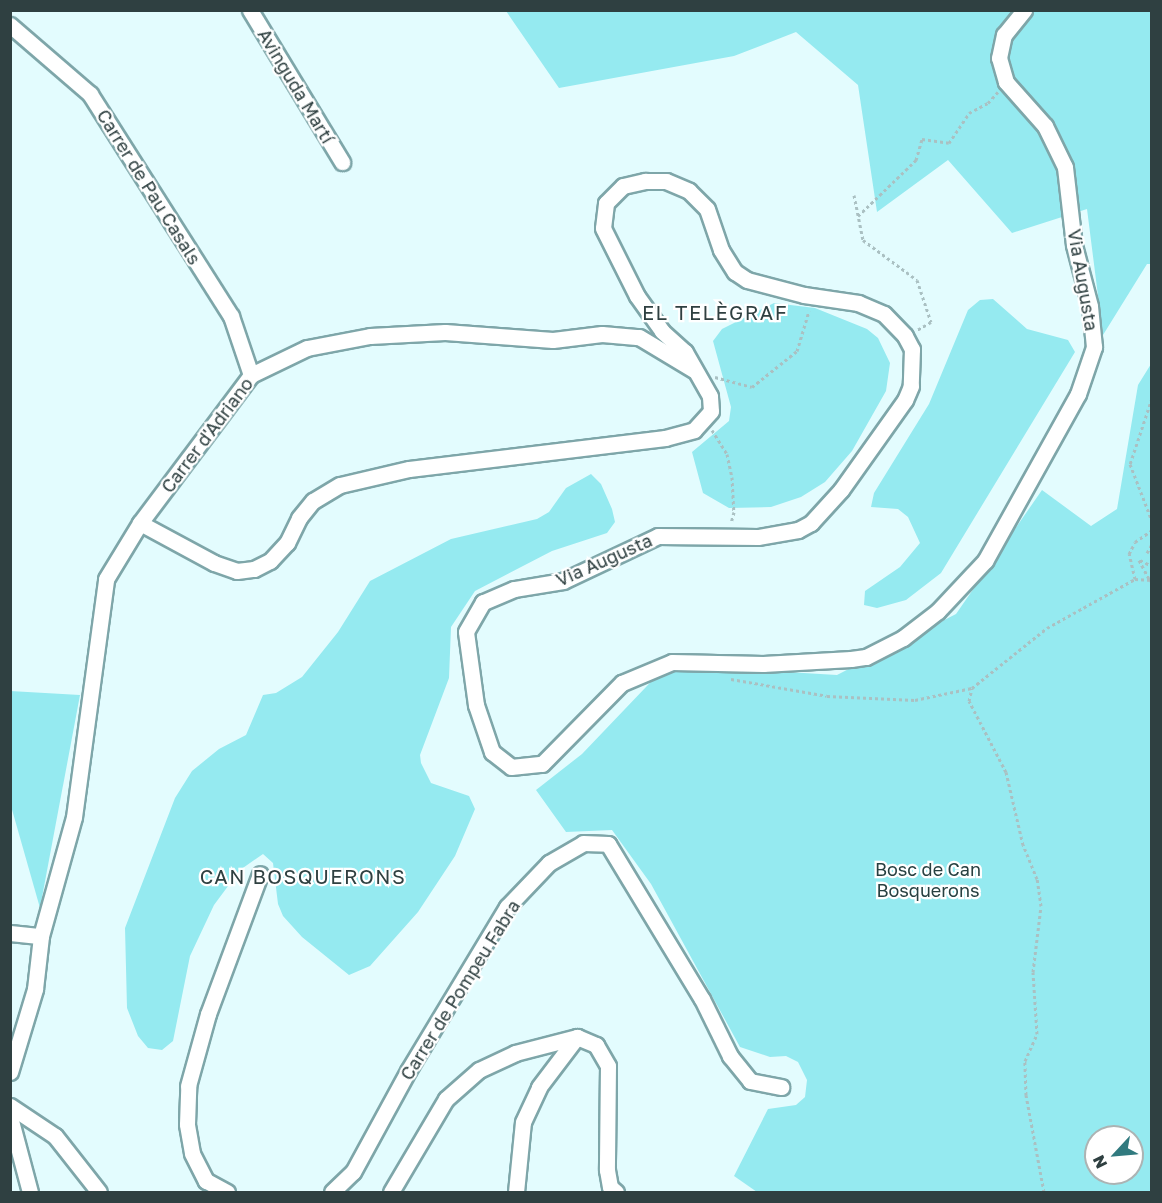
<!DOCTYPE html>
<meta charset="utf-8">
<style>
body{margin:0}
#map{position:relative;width:1162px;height:1203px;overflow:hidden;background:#e3fcfe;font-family:"Golos Text",sans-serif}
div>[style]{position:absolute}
.green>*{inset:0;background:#95eaf0}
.path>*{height:3px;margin-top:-1.5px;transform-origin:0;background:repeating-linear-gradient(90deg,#aac0c2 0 3px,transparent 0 6px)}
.roads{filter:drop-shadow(2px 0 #7ea6a9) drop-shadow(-2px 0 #7ea6a9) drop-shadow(0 2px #7ea6a9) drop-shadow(0 -2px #7ea6a9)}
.minor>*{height:15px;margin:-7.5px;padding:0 7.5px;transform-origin:7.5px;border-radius:7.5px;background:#fff}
span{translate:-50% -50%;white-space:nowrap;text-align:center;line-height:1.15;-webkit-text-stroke:4.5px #fff;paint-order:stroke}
.street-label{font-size:18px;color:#2f4041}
.park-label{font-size:18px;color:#274041}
.neighbourhood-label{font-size:20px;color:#2f4041;letter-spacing:1.5px}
.frame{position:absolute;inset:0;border:12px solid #2f4041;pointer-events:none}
.north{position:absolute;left:1084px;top:1125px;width:60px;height:60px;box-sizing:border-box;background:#fff;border:2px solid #acb3b3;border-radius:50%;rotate:244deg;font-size:16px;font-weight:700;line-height:24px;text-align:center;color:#2f4041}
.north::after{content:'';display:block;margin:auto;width:21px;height:27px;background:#317a7f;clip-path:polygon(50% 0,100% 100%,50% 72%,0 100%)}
</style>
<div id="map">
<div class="green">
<i style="clip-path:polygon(506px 11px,1151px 11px,1151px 264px,1147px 264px,1103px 335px,1087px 209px,1012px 233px,948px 160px,877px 212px,858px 85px,796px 32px,734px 56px,559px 88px)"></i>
<i style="clip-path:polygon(993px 299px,1027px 329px,1068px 340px,1075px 352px,941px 573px,906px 600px,877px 608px,864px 605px,865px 591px,900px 567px,920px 543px,908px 517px,898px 509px,871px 507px,874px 493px,929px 404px,968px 310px,980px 300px)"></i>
<i style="clip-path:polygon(774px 303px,815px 308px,867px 329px,878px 338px,890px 363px,886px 391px,852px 451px,825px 482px,801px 497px,771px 507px,729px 508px,703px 493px,692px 452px,729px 421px,731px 407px,713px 341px,722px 329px)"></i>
<i style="clip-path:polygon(evenodd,1151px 364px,1151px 1192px,757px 1192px,734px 1176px,768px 1109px,796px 1105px,805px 1097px,807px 1080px,798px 1062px,786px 1056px,770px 1057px,740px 1047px,651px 884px,612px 830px,566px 832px,536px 790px,582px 754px,667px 665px,837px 675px,956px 614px,1042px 490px,1091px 526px,1117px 509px,1138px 385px,1151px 364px,1096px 1137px,1132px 1137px,1132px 1173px,1096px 1173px,1096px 1137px)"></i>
<i style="clip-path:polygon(591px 474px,601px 484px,612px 509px,615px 522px,607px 533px,552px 551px,475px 591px,451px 627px,449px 678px,420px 755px,421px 763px,431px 783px,469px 796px,475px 809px,455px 856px,418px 912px,370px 966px,349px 975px,302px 937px,283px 916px,278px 904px,273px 863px,263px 854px,240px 870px,214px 905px,190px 956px,173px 1041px,162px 1050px,148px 1048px,138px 1036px,127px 1008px,125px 928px,175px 798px,192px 771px,219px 749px,246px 735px,263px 695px,276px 693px,302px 677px,338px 632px,370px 581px,451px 539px,537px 519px,549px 512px,566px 488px)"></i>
<i style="clip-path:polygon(10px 691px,80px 695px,40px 908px,11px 806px)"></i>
</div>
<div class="path">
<i style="left:1151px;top:10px;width:1px;rotate:45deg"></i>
<i style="left:854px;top:195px;width:46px;rotate:78.7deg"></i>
<i style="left:863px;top:240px;width:67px;rotate:36.5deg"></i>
<i style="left:917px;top:280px;width:44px;rotate:71.6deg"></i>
<i style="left:931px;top:322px;width:16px;rotate:150deg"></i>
<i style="left:858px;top:216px;width:81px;rotate:-44deg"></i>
<i style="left:916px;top:160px;width:22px;rotate:-74deg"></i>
<i style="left:922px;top:139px;width:27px;rotate:8deg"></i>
<i style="left:949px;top:143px;width:36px;rotate:-56deg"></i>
<i style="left:969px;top:113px;width:21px;rotate:-28deg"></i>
<i style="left:988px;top:103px;width:15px;rotate:-48deg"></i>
<i style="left:715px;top:377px;width:38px;rotate:15deg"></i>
<i style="left:752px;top:387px;width:58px;rotate:-38.7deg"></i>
<i style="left:797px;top:351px;width:42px;rotate:-73.3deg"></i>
<i style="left:1152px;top:398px;width:70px;rotate:108.4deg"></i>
<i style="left:1130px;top:464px;width:61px;rotate:68.9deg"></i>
<i style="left:712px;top:430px;width:28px;rotate:58deg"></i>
<i style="left:727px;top:454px;width:24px;rotate:78deg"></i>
<i style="left:732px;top:477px;width:35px;rotate:87deg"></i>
<i style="left:734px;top:512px;width:11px;rotate:105deg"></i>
<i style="left:1147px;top:553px;width:10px;rotate:-61deg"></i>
<i style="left:1139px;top:560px;width:24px;rotate:62deg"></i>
<i style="left:1140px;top:560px;width:13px;rotate:27deg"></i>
<i style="left:1135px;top:579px;width:26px;rotate:-103deg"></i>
<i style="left:1129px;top:554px;width:13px;rotate:-63deg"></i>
<i style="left:1135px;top:542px;width:21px;rotate:-35deg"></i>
<i style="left:731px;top:679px;width:97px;rotate:10deg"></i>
<i style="left:827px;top:696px;width:88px;rotate:2.6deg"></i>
<i style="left:915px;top:700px;width:58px;rotate:-11.9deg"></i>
<i style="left:1044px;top:1192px;width:99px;rotate:-100.5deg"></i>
<i style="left:1026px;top:1095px;width:34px;rotate:-92deg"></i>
<i style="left:1025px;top:1061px;width:30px;rotate:-66deg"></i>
<i style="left:1037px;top:1034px;width:62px;rotate:-93.7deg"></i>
<i style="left:1033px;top:972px;width:66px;rotate:-83.1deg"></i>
<i style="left:1041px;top:906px;width:27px;rotate:-98deg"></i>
<i style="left:1037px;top:879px;width:37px;rotate:-112deg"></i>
<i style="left:1023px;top:845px;width:75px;rotate:-103.1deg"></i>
<i style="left:1006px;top:772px;width:80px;rotate:-117.5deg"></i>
<i style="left:969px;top:701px;width:13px;rotate:-77deg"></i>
<i style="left:972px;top:688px;width:96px;rotate:-38.7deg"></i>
<i style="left:1047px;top:628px;width:101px;rotate:-29.1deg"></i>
<i style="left:1135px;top:579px;width:17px;rotate:3deg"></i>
</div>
<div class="roads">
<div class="minor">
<i style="left:250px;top:10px;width:178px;rotate:58.8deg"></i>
<i style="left:10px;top:25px;width:106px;rotate:40.8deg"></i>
<i style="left:90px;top:94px;width:263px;rotate:57.6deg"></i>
<i style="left:231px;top:316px;width:62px;rotate:71.3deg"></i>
<i style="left:140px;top:523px;width:84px;rotate:28.4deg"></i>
<i style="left:214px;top:563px;width:24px;rotate:19deg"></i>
<i style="left:237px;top:571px;width:17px;rotate:-7deg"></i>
<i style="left:254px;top:569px;width:18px;rotate:-27deg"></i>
<i style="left:270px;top:561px;width:25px;rotate:-47deg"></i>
<i style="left:287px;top:543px;width:28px;rotate:-64deg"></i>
<i style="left:299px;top:518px;width:22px;rotate:-51deg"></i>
<i style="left:313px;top:501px;width:31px;rotate:-31deg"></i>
<i style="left:340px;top:485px;width:71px;rotate:-13.1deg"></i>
<i style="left:409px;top:469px;width:258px;rotate:-6.9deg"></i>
<i style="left:665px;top:438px;width:30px;rotate:-15deg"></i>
<i style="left:694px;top:430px;width:25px;rotate:-48deg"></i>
<i style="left:711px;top:411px;width:15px;rotate:-94deg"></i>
<i style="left:710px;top:396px;width:51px;rotate:-119.6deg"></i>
<i style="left:685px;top:352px;width:31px;rotate:-138deg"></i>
<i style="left:662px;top:331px;width:43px;rotate:-125.5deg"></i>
<i style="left:637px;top:296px;width:76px;rotate:-116.6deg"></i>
<i style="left:603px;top:228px;width:25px;rotate:-83deg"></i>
<i style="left:606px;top:203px;width:24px;rotate:-45deg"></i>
<i style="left:623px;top:186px;width:23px;rotate:-13deg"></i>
<i style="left:645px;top:181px;width:21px"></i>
<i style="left:666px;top:181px;width:25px;rotate:23deg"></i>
<i style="left:689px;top:191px;width:25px;rotate:45deg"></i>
<i style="left:707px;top:209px;width:43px;rotate:71.1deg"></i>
<i style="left:721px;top:250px;width:26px;rotate:58deg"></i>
<i style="left:735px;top:272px;width:14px;rotate:34deg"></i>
<i style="left:747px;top:280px;width:59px;rotate:14.7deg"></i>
<i style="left:804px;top:295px;width:55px;rotate:8.4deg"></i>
<i style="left:858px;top:303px;width:28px;rotate:23deg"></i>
<i style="left:884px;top:314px;width:30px;rotate:46deg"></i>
<i style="left:905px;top:336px;width:15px;rotate:62deg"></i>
<i style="left:912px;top:349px;width:37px;rotate:92deg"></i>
<i style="left:911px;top:386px;width:15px;rotate:113deg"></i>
<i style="left:905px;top:400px;width:110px;rotate:125.4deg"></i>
<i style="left:841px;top:490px;width:45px;rotate:132.3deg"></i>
<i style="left:811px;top:523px;width:15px;rotate:152deg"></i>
<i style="left:798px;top:530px;width:41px;rotate:170.1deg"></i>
<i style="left:758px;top:537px;width:100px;rotate:-179.4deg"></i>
<i style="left:658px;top:536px;width:105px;rotate:154.7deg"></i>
<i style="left:563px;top:581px;width:50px;rotate:170.7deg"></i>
<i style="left:514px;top:589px;width:34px;rotate:157deg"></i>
<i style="left:483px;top:602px;width:34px;rotate:120deg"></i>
<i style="left:466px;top:632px;width:74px;rotate:82.2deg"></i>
<i style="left:476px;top:705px;width:50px;rotate:71.2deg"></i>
<i style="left:492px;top:752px;width:24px;rotate:38deg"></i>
<i style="left:511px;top:767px;width:31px;rotate:-6deg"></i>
<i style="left:542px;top:764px;width:114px;rotate:-45.4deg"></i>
<i style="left:622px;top:683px;width:54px;rotate:-22.8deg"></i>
<i style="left:672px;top:662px;width:91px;rotate:1.3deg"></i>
<i style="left:763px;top:664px;width:88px;rotate:-3.3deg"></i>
<i style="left:851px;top:659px;width:15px;rotate:-8deg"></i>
<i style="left:866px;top:657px;width:42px;rotate:-27.2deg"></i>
<i style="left:903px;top:638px;width:44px;rotate:-37.6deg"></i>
<i style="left:938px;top:611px;width:69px;rotate:-46.8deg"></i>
<i style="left:985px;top:561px;width:191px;rotate:-60.9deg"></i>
<i style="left:1078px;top:394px;width:50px;rotate:-71.2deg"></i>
<i style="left:1094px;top:347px;width:41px;rotate:-95.6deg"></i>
<i style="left:1090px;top:306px;width:63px;rotate:-104.7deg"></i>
<i style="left:1074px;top:245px;width:79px;rotate:-96.6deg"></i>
<i style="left:1065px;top:167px;width:46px;rotate:-116deg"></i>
<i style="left:1045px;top:126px;width:59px;rotate:-131.6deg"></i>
<i style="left:1006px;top:82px;width:25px;rotate:-106deg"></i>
<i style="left:999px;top:58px;width:24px;rotate:-78deg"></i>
<i style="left:1004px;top:35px;width:32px;rotate:-51deg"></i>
<i style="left:10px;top:933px;width:31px;rotate:6deg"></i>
<i style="left:577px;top:1037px;width:21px;rotate:23deg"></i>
<i style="left:596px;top:1045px;width:24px;rotate:60deg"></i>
<i style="left:608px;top:1066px;width:104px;rotate:90.6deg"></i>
<i style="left:607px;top:1170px;width:17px;rotate:80deg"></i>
<i style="left:610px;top:1187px;width:8px;rotate:40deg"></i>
<i style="left:10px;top:1072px;width:87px;rotate:-73.2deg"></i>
<i style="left:35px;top:989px;width:53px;rotate:-83.5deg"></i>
<i style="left:41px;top:936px;width:123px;rotate:-74.5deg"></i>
<i style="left:74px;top:817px;width:240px;rotate:-82.3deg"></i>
<i style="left:106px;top:579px;width:66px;rotate:-58.7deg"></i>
<i style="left:140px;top:523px;width:185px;rotate:-53.1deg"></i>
<i style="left:251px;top:375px;width:62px;rotate:-25.7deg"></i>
<i style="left:307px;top:348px;width:64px;rotate:-10.8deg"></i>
<i style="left:370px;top:336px;width:75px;rotate:-3.1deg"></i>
<i style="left:445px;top:332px;width:108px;rotate:4.2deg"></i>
<i style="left:553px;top:340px;width:49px;rotate:-7deg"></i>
<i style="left:602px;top:334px;width:37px;rotate:5deg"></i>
<i style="left:639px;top:337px;width:64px;rotate:31deg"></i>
<i style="left:10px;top:1106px;width:54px;rotate:33.7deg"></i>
<i style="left:55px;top:1136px;width:71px;rotate:51.8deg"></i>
<i style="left:10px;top:1117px;width:78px;rotate:75.1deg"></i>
<i style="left:227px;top:1192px;width:24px;rotate:-152deg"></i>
<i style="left:206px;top:1181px;width:31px;rotate:-117deg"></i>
<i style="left:192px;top:1153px;width:29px;rotate:-100deg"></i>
<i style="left:187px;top:1124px;width:38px;rotate:-88deg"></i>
<i style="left:188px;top:1086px;width:75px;rotate:-74.5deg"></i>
<i style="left:208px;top:1014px;width:149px;rotate:-69.6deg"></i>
<i style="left:332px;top:1192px;width:29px;rotate:-44deg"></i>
<i style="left:353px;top:1172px;width:115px;rotate:-61.4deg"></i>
<i style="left:408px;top:1071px;width:192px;rotate:-58.9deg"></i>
<i style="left:507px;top:907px;width:61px;rotate:-46.3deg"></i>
<i style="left:549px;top:863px;width:39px;rotate:-30deg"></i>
<i style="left:583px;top:843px;width:25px;rotate:2deg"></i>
<i style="left:608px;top:844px;width:181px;rotate:58.8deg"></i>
<i style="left:702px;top:999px;width:64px;rotate:63.8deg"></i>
<i style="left:730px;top:1056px;width:32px;rotate:51deg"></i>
<i style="left:750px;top:1081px;width:32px;rotate:11deg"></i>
<i style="left:391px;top:1192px;width:108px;rotate:-59.4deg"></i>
<i style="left:446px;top:1099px;width:44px;rotate:-41.3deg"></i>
<i style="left:479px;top:1070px;width:40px;rotate:-25deg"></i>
<i style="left:515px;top:1053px;width:64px;rotate:-14.5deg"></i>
<i style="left:516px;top:1192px;width:70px;rotate:-84.3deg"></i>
<i style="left:523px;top:1122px;width:38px;rotate:-65deg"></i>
<i style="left:539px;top:1087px;width:63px;rotate:-52.8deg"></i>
</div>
</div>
<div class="street-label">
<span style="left:296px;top:86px;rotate:59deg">Avinguda Martí</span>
<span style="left:149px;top:187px;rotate:58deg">Carrer de Pau Casals</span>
<span style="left:1083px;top:280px;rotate:80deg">Via Augusta</span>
<span style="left:207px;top:435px;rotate:-53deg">Carrer d'Adriano</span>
<span style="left:604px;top:560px;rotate:-24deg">Via Augusta</span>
<span style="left:460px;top:990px;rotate:-58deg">Carrer de Pompeu Fabra</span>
</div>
<div class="park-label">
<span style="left:928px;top:880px">Bosc de Can<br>Bosquerons</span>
</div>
<div class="neighbourhood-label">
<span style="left:715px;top:312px">EL TELÈGRAF</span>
<span style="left:303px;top:876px">CAN BOSQUERONS</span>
</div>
<div class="frame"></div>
<div class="north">N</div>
</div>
